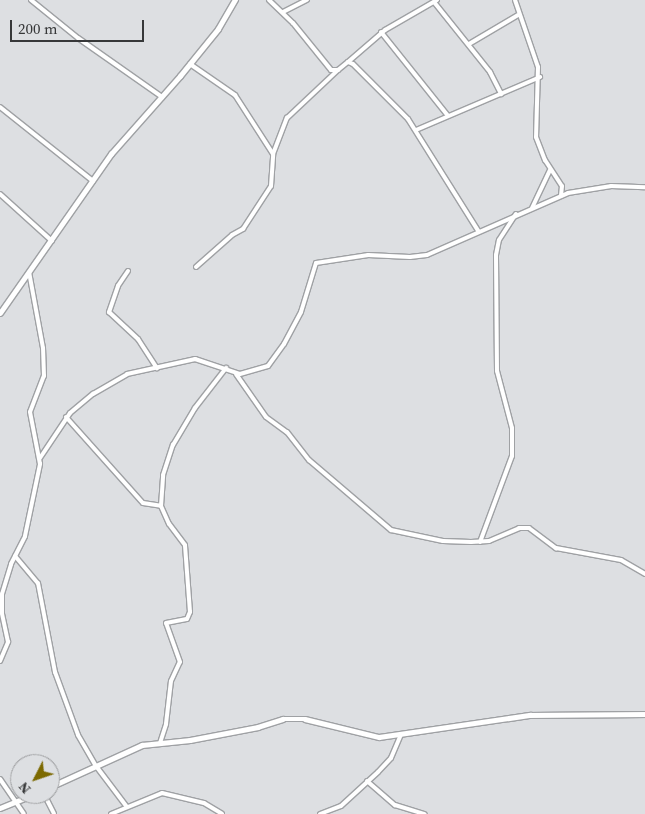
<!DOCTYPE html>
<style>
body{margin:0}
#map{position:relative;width:645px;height:814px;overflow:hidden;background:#dddfe2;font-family:"Source Serif 4",serif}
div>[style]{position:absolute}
.roads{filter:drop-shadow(1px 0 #9fa1a4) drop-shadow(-1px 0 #9fa1a4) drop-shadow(0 1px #9fa1a4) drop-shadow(0 -1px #9fa1a4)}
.minor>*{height:4px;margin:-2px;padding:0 2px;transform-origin:2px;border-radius:2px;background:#fff}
.tertiary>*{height:4.5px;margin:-2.25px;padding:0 2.25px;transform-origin:2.25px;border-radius:2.25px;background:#fff}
span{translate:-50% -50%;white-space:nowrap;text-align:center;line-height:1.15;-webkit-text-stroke:4px #dddfe2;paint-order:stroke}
.north{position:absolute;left:10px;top:754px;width:50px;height:50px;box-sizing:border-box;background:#dddfe2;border:1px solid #9b9c9e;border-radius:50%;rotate:229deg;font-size:14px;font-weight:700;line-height:20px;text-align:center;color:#373839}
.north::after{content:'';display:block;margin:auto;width:18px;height:22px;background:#7c6900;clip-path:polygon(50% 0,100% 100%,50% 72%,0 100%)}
.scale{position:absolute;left:10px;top:20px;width:134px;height:22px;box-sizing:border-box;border:2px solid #373839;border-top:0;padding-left:6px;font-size:15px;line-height:18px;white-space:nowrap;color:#373839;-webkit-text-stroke:4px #dddfe2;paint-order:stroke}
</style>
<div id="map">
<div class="roads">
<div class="minor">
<i style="left:31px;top:0;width:60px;rotate:39deg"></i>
<i style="left:78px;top:38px;width:103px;rotate:35.1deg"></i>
<i style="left:269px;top:0;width:33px;rotate:44deg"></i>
<i style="left:293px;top:23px;width:60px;rotate:51deg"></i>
<i style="left:331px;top:70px;width:7px"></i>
<i style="left:338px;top:70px;width:13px;rotate:-39deg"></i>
<i style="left:348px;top:62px;width:5px;rotate:22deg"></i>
<i style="left:353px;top:64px;width:78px;rotate:45deg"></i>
<i style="left:408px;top:119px;width:133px;rotate:57.9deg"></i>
<i style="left:515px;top:0;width:71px;rotate:71.1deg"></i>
<i style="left:538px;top:67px;width:70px;rotate:91.6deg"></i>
<i style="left:536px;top:137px;width:25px;rotate:69deg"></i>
<i style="left:545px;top:160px;width:31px;rotate:57deg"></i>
<i style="left:562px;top:186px;width:10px;rotate:96deg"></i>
<i style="left:434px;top:2px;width:90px;rotate:51.3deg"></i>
<i style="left:490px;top:72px;width:25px;rotate:63deg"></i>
<i style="left:283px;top:12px;width:27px;rotate:-27deg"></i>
<i style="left:381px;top:32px;width:107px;rotate:51.4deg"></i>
<i style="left:469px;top:44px;width:57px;rotate:-30.6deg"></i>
<i style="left:348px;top:62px;width:49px;rotate:-40.9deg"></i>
<i style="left:385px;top:30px;width:60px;rotate:-30deg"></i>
<i style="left:190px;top:64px;width:55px;rotate:34.6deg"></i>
<i style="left:235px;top:95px;width:70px;rotate:57.2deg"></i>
<i style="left:0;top:107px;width:119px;rotate:38.5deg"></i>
<i style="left:416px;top:130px;width:135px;rotate:-23.1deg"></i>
<i style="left:0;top:194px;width:70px;rotate:42.1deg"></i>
<i style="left:532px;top:208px;width:42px;rotate:-64.7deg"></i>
<i style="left:196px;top:267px;width:48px;rotate:-41.6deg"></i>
<i style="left:232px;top:235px;width:13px;rotate:-29deg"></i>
<i style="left:243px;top:229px;width:51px;rotate:-56.9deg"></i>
<i style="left:271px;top:186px;width:32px;rotate:-86deg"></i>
<i style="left:273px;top:154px;width:39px;rotate:-69deg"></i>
<i style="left:287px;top:118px;width:70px;rotate:-43.3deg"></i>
<i style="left:128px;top:271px;width:18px;rotate:124deg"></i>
<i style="left:118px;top:286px;width:28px;rotate:109deg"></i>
<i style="left:109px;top:312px;width:40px;rotate:43deg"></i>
<i style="left:138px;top:339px;width:35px;rotate:57deg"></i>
<i style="left:236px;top:374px;width:52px;rotate:55.1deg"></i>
<i style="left:266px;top:417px;width:26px;rotate:36deg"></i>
<i style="left:287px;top:432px;width:36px;rotate:52deg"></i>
<i style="left:309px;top:460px;width:108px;rotate:40.5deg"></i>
<i style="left:391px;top:530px;width:53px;rotate:11.9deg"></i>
<i style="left:443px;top:541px;width:28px;rotate:2deg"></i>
<i style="left:471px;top:542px;width:18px;rotate:-3deg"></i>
<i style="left:489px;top:541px;width:33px;rotate:-23deg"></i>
<i style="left:519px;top:528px;width:10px"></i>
<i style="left:529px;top:528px;width:34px;rotate:37deg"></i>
<i style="left:556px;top:548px;width:66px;rotate:10.5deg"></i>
<i style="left:621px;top:560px;width:28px;rotate:30deg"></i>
<i style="left:66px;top:417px;width:115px;rotate:48.2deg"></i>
<i style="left:143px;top:503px;width:18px;rotate:9deg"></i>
<i style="left:40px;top:458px;width:54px;rotate:-56.3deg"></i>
<i style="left:70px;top:413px;width:30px;rotate:-40deg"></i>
<i style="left:93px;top:394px;width:39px;rotate:-30deg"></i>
<i style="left:127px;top:374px;width:70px;rotate:-12.4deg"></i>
<i style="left:195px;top:359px;width:47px;rotate:18.4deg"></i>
<i style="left:240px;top:374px;width:29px;rotate:-16deg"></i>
<i style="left:268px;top:366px;width:27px;rotate:-54deg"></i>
<i style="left:284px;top:344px;width:36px;rotate:-62deg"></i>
<i style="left:301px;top:312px;width:51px;rotate:-73deg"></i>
<i style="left:316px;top:263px;width:53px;rotate:-8.7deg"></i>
<i style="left:368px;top:255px;width:42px;rotate:2.7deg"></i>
<i style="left:410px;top:257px;width:17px;rotate:-7deg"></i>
<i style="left:427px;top:255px;width:154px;rotate:-23.7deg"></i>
<i style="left:568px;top:193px;width:44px;rotate:-9.2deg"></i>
<i style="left:611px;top:186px;width:34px;rotate:2deg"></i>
<i style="left:480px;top:542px;width:92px;rotate:-69.6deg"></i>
<i style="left:512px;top:456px;width:28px;rotate:-90deg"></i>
<i style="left:512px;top:428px;width:59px;rotate:-104.7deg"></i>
<i style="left:497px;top:371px;width:116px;rotate:-90.5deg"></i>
<i style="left:496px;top:255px;width:15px;rotate:-79deg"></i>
<i style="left:499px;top:240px;width:31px;rotate:-57deg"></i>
<i style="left:15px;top:556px;width:35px;rotate:50deg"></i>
<i style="left:38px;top:583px;width:91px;rotate:79.2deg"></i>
<i style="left:55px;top:672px;width:67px;rotate:69.9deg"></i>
<i style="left:78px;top:735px;width:36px;rotate:60deg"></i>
<i style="left:96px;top:766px;width:51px;rotate:52.9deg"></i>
<i style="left:0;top:661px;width:21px;rotate:-67deg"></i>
<i style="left:8px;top:642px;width:30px;rotate:-102deg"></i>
<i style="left:2px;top:613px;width:19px;rotate:-90deg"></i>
<i style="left:2px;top:594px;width:31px;rotate:-73deg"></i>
<i style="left:11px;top:564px;width:31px;rotate:-63deg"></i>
<i style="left:25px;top:536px;width:74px;rotate:-78.2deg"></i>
<i style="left:40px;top:464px;width:53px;rotate:-100.9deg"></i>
<i style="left:30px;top:412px;width:39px;rotate:-69deg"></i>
<i style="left:44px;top:376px;width:28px;rotate:-92deg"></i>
<i style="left:43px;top:348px;width:77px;rotate:-100.4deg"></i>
<i style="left:160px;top:743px;width:20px;rotate:-72deg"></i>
<i style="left:166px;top:724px;width:43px;rotate:-83.4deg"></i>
<i style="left:171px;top:681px;width:21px;rotate:-65deg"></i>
<i style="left:180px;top:662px;width:41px;rotate:-109.7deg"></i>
<i style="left:166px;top:623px;width:21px;rotate:-11deg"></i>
<i style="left:187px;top:619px;width:8px;rotate:-67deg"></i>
<i style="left:190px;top:612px;width:67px;rotate:-94.3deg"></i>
<i style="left:185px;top:545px;width:26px;rotate:-127deg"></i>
<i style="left:169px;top:524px;width:20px;rotate:-114deg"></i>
<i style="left:161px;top:506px;width:31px;rotate:-86deg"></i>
<i style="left:163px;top:475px;width:32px;rotate:-72deg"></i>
<i style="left:173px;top:445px;width:43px;rotate:-59.3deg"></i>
<i style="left:195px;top:408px;width:51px;rotate:-52.2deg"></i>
<i style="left:0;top:779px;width:42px;rotate:55.6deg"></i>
<i style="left:367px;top:781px;width:37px;rotate:41deg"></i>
<i style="left:395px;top:805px;width:31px;rotate:17deg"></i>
<i style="left:44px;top:794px;width:22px;rotate:63deg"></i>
<i style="left:111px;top:814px;width:55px;rotate:-22.4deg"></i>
<i style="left:162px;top:793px;width:43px;rotate:13.4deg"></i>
<i style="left:204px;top:803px;width:21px;rotate:31deg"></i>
<i style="left:320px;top:814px;width:22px;rotate:-21deg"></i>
<i style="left:341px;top:806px;width:50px;rotate:-42.6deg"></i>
<i style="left:378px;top:772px;width:19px;rotate:-47deg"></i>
<i style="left:391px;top:758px;width:25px;rotate:-67deg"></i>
</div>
<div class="tertiary">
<i style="left:0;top:313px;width:194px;rotate:-55.1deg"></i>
<i style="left:111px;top:154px;width:104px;rotate:-48.5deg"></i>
<i style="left:180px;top:76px;width:60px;rotate:-51deg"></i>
<i style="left:218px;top:29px;width:34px;rotate:-60deg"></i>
<i style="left:50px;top:787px;width:101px;rotate:-24.5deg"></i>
<i style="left:142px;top:745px;width:48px;rotate:-5.9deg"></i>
<i style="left:190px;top:740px;width:69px;rotate:-10.8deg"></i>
<i style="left:258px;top:727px;width:26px;rotate:-18deg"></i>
<i style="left:283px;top:719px;width:22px"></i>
<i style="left:305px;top:719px;width:76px;rotate:13.7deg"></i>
<i style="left:379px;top:737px;width:153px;rotate:-8.3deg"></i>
<i style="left:530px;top:715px;width:115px;rotate:-0.5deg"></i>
<i style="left:0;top:808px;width:37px;rotate:-22deg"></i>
</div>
</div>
<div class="north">N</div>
<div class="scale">200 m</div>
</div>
